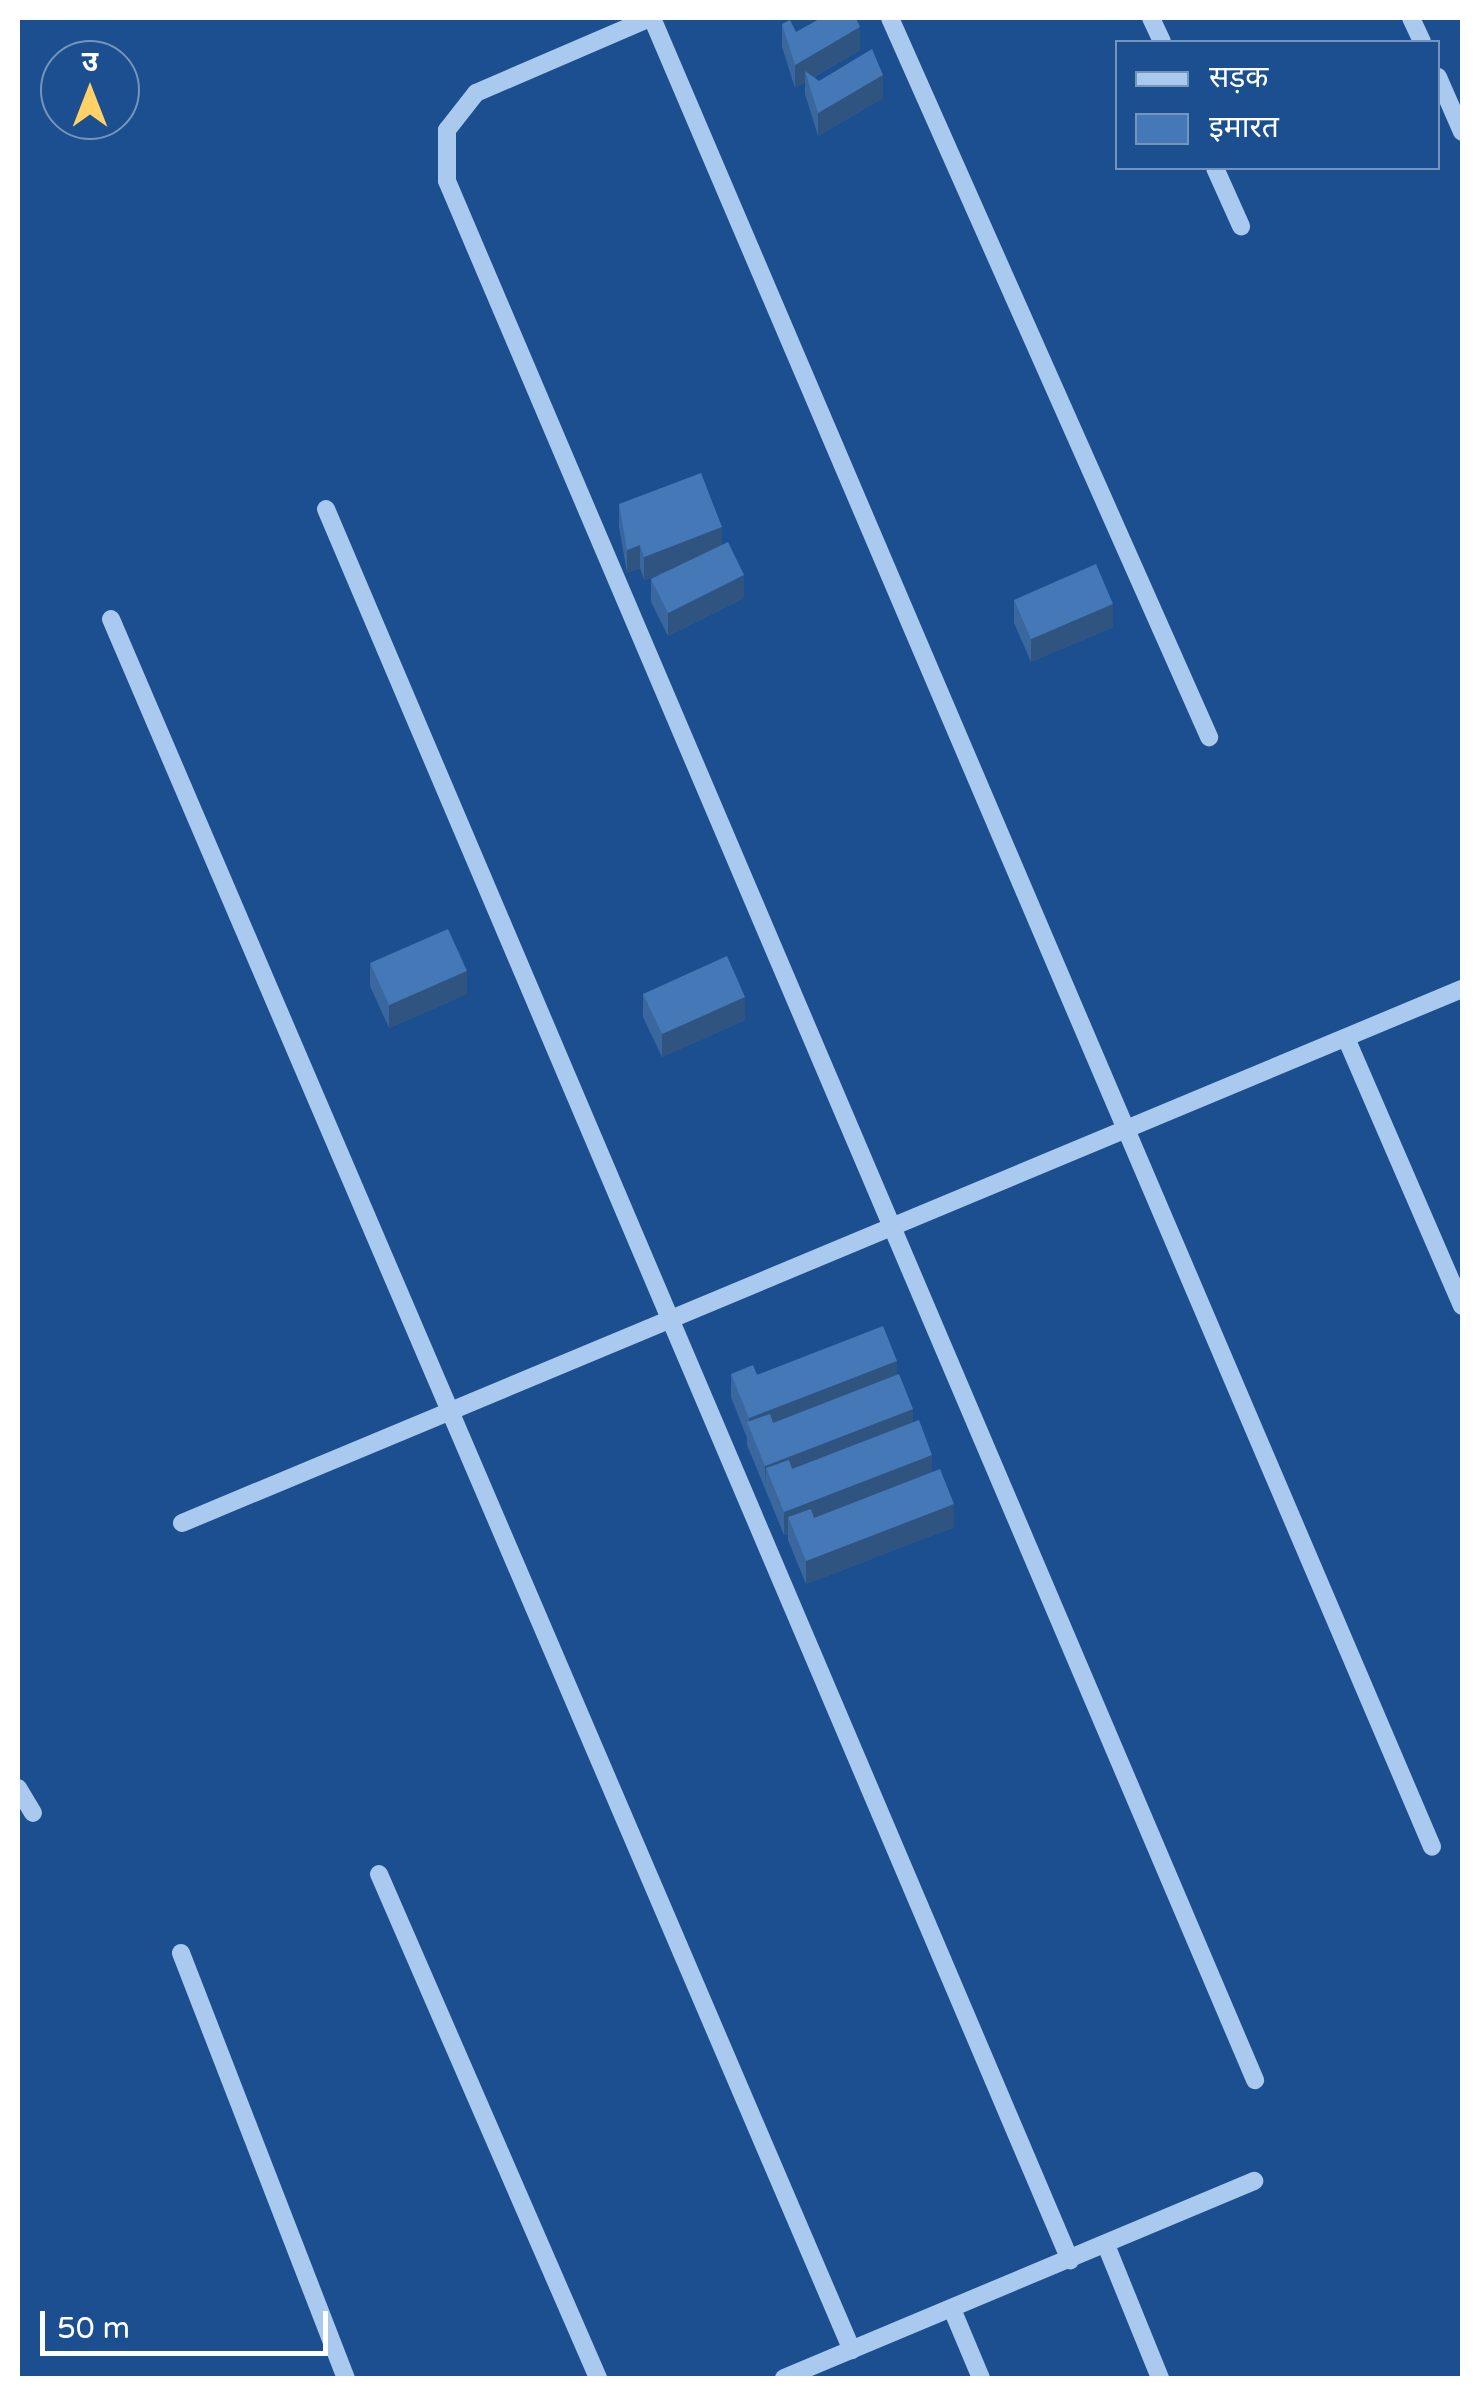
<!DOCTYPE html>
<meta charset="utf-8">
<style>
body{margin:0}
#map{position:relative;width:1480px;height:2396px;overflow:hidden;background:#1b4f8f;font-family:"Varela Round","Noto Sans Devanagari",sans-serif}
div>[style]{position:absolute}
.minor>*{height:18px;margin:-9px;padding:0 9px;transform-origin:9px;border-radius:9px;background:#a9c9ee}
.wall>*{inset:0;background:#3a679d}
.shaded-wall>*{inset:0;background:#305480}
.building>*{inset:0;background:#4478b7}
span{translate:-50% -50%;white-space:nowrap;text-align:center;line-height:1.15;-webkit-text-stroke:9px #1b4f8f;paint-order:stroke}
.frame{position:absolute;inset:0;border:20px solid #fff;pointer-events:none}
.legend{position:absolute;left:1115px;top:40px;width:325px;height:130px;box-sizing:border-box;background:#1b4f8f;border:2px solid #7695bc;margin:0;padding:12px 18px;list-style:none;font-size:30px;color:#fff}
.legend li{display:flex;align-items:center;gap:20px;height:50px}
.legend b{width:50px;border:2px solid #7695bc}
.north{position:absolute;left:40px;top:40px;width:100px;height:100px;box-sizing:border-box;background:#1b4f8f;border:2px solid #7695bc;border-radius:50%;rotate:0deg;font-size:28px;font-weight:700;line-height:40px;text-align:center;color:#fff}
.north::after{content:'';display:block;margin:auto;width:35px;height:45px;background:#ffd166;clip-path:polygon(50% 0,100% 100%,50% 72%,0 100%)}
.scale{position:absolute;left:40px;top:2311px;width:288px;height:45px;box-sizing:border-box;border:5px solid #fff;border-top:0;padding-left:12px;font-size:30px;line-height:35px;white-space:nowrap;color:#fff;-webkit-text-stroke:8px #1b4f8f;paint-order:stroke}
</style>
<div id="map">
<div class="minor">
<i style="left:650px;top:18px;width:189px;rotate:156.7deg"></i>
<i style="left:476px;top:93px;width:47px;rotate:128.1deg"></i>
<i style="left:447px;top:130px;width:51px;rotate:90deg"></i>
<i style="left:447px;top:181px;width:2064px;rotate:66.95deg"></i>
<i style="left:652px;top:18px;width:1988px;rotate:66.9deg"></i>
<i style="left:890px;top:18px;width:787px;rotate:66.07deg"></i>
<i style="left:1151px;top:18px;width:26px;rotate:65deg"></i>
<i style="left:1411px;top:18px;width:26px;rotate:65deg"></i>
<i style="left:1438px;top:77px;width:60px;rotate:66.4deg"></i>
<i style="left:1215px;top:168px;width:64px;rotate:65.9deg"></i>
<i style="left:326px;top:509px;width:1903px;rotate:66.98deg"></i>
<i style="left:111px;top:619px;width:1883px;rotate:66.83deg"></i>
<i style="left:1346px;top:1038px;width:292px;rotate:66.6deg"></i>
<i style="left:182px;top:1523px;width:1387px;rotate:-22.65deg"></i>
<i style="left:18px;top:1788px;width:29px;rotate:59deg"></i>
<i style="left:379px;top:1874px;width:550px;rotate:66.51deg"></i>
<i style="left:181px;top:1953px;width:456px;rotate:68.8deg"></i>
<i style="left:1106px;top:2245px;width:144px;rotate:67.9deg"></i>
<i style="left:952px;top:2309px;width:75px;rotate:67.2deg"></i>
<i style="left:784px;top:2378px;width:510px;rotate:-22.74deg"></i>
</div>
<div class="wall">
<i style="clip-path:polygon(782px 24px,796px 32px,860px 50px,814px 77px,819px 81px,883px 98px,818px 136px,805px 94px,805px 82px,795px 88px,782px 47px)"></i>
<i style="clip-path:polygon(619px 504px,722px 545px,744px 598px,668px 636px,651px 602px,651px 579px,664px 573px,644px 580px,640px 568px,627px 573px,619px 527px)"></i>
<i style="clip-path:polygon(1014px 600px,1113px 627px,1031px 662px,1014px 623px)"></i>
<i style="clip-path:polygon(370px 963px,467px 994px,389px 1028px,370px 986px)"></i>
<i style="clip-path:polygon(643px 994px,745px 1020px,662px 1057px,643px 1017px)"></i>
<i style="clip-path:polygon(731px 1374px,897px 1375px,913px 1422px,954px 1527px,806px 1584px,788px 1540px,788px 1534px,784px 1535px,747px 1445px,747px 1438px,731px 1397px)"></i>
</div>
<div class="shaded-wall">
<i style="clip-path:polygon(860px 27px,860px 50px,808px 80px,805px 71px,805px 82px,795px 88px,795px 65px)"></i>
<i style="clip-path:polygon(883px 75px,883px 98px,818px 136px,818px 113px)"></i>
<i style="clip-path:polygon(722px 527px,722px 550px,644px 580px,644px 557px)"></i>
<i style="clip-path:polygon(640px 545px,640px 568px,627px 573px,627px 550px)"></i>
<i style="clip-path:polygon(744px 575px,744px 598px,668px 636px,668px 613px)"></i>
<i style="clip-path:polygon(1113px 604px,1113px 627px,1031px 662px,1031px 639px)"></i>
<i style="clip-path:polygon(467px 971px,467px 994px,389px 1028px,389px 1005px)"></i>
<i style="clip-path:polygon(745px 997px,745px 1020px,662px 1057px,662px 1034px)"></i>
<i style="clip-path:polygon(897px 1361px,897px 1384px,754px 1439px,749px 1425px,749px 1418px)"></i>
<i style="clip-path:polygon(913px 1409px,913px 1432px,774px 1486px,766px 1468px,765px 1490px,765px 1466px)"></i>
<i style="clip-path:polygon(932px 1455px,932px 1478px,794px 1532px,788px 1517px,788px 1534px,784px 1535px,784px 1512px)"></i>
<i style="clip-path:polygon(954px 1504px,954px 1527px,806px 1584px,806px 1561px)"></i>
</div>
<div class="building">
<i style="clip-path:polygon(821px 18px,856px 18px,860px 27px,795px 65px,782px 24px,790px 20px,796px 32px)"></i>
<i style="clip-path:polygon(872px 49px,883px 75px,818px 113px,805px 71px,819px 81px)"></i>
<i style="clip-path:polygon(701px 473px,722px 527px,644px 557px,640px 545px,627px 550px,619px 504px)"></i>
<i style="clip-path:polygon(728px 542px,744px 575px,668px 613px,651px 579px)"></i>
<i style="clip-path:polygon(1096px 564px,1113px 604px,1031px 639px,1014px 600px)"></i>
<i style="clip-path:polygon(448px 929px,467px 971px,389px 1005px,370px 963px)"></i>
<i style="clip-path:polygon(727px 956px,745px 997px,662px 1034px,643px 994px)"></i>
<i style="clip-path:polygon(883px 1326px,897px 1361px,749px 1418px,731px 1374px,753px 1365px,757px 1375px)"></i>
<i style="clip-path:polygon(899px 1374px,913px 1409px,765px 1466px,747px 1422px,770px 1414px,773px 1423px)"></i>
<i style="clip-path:polygon(919px 1420px,932px 1455px,784px 1512px,766px 1468px,789px 1460px,792px 1469px)"></i>
<i style="clip-path:polygon(940px 1469px,954px 1504px,806px 1561px,788px 1517px,811px 1509px,814px 1518px)"></i>
</div>
<div class="frame"></div>
<ul class="legend">
<li><b style="height:12px;background:#a9c9ee"></b>सड़क</li>
<li><b style="height:28px;background:#4478b7"></b>इमारत</li>
</ul>
<div class="north">उ</div>
<div class="scale">50 m</div>
</div>
